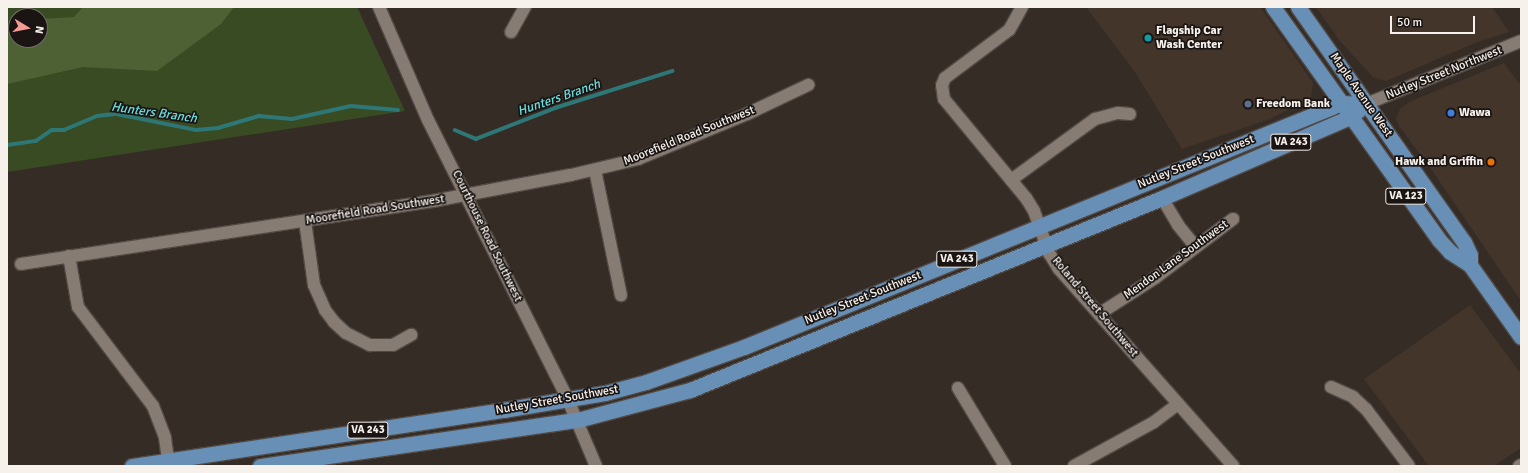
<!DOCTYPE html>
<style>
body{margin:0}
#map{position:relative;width:1528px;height:473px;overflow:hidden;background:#352c26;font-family:Signika,sans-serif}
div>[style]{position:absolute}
.built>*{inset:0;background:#44352b}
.green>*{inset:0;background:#394b23}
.forest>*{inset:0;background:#4d6135}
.stream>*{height:3.5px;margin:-1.75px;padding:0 1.75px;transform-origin:1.75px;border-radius:1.75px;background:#2e7777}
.roads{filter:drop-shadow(1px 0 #514944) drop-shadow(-1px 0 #514944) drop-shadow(0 1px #514944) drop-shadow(0 -1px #514944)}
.minor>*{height:12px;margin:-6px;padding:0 6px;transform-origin:6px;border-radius:6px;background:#877c74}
.major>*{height:15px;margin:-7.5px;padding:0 7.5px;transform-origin:7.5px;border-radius:7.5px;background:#688fb5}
.dots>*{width:11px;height:11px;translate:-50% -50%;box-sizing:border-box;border:2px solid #1a1513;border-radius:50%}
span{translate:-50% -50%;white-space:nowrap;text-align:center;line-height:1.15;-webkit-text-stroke:3.5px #1a1513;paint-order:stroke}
.shield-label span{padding:1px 3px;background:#1a1513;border:1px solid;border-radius:3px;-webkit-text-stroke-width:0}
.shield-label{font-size:11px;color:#f7f1ec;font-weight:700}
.poi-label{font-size:12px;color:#f7f1ec;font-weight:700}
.left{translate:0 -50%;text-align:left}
.right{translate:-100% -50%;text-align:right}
.street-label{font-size:12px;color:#f7f1ec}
.water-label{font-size:13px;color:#6ddcdc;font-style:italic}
.frame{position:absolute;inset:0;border:8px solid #f7f1ec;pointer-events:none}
.north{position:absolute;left:8px;top:8px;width:40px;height:40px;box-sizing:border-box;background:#1a1513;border:1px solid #726d6a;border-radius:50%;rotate:100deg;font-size:11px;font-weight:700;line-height:16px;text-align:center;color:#f7f1ec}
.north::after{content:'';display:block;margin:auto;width:14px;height:18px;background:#f59c94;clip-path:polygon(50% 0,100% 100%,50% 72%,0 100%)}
.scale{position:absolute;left:1390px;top:16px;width:85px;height:18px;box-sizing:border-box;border:2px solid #f7f1ec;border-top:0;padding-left:5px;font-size:12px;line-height:14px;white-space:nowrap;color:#f7f1ec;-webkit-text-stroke:3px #1a1513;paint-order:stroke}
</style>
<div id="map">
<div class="built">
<i style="clip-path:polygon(1086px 7px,1260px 7px,1313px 83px,1311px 98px,1270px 119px,1182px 149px,1135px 72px)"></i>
<i style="clip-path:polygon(1316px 7px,1492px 7px,1509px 32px,1475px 43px,1386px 81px,1373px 77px,1340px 41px)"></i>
<i style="clip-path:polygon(1504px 63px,1521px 86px,1521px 301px,1431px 169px,1399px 126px,1396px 119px,1400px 109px,1409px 102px)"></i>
<i style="clip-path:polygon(1470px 305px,1521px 374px,1521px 448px,1494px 466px,1429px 466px,1364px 379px)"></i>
</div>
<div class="green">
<i style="clip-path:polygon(evenodd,7px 7px,357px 7px,405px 111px,7px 172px,7px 7px,16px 16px,40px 16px,40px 40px,16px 40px,16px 16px)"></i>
</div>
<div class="forest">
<i style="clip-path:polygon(83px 7px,234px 7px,221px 24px,157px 71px,83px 67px,7px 84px,7px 33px,16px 24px,16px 40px,40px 40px,40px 19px,74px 17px)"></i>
</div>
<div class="stream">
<i style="left:455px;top:130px;width:23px;rotate:23deg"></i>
<i style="left:476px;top:139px;width:85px;rotate:-21.4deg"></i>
<i style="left:555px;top:108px;width:123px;rotate:-17.5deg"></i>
<i style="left:7px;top:145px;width:29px;rotate:-8deg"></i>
<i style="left:36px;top:141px;width:19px;rotate:-35deg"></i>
<i style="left:52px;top:130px;width:12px"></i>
<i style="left:64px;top:130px;width:36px;rotate:-23deg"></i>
<i style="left:97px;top:116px;width:20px;rotate:-6deg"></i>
<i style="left:117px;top:114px;width:81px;rotate:11.4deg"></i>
<i style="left:196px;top:130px;width:22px;rotate:-5deg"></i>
<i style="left:218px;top:128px;width:43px;rotate:-16.3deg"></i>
<i style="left:259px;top:116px;width:33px;rotate:5deg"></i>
<i style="left:292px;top:119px;width:60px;rotate:-12.4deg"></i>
<i style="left:351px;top:106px;width:47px;rotate:4.9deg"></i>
</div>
<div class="roads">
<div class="minor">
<i style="left:379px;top:7px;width:123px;rotate:66.6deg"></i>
<i style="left:428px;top:120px;width:313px;rotate:63.4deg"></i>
<i style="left:568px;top:400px;width:72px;rotate:67deg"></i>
<i style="left:1022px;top:7px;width:26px;rotate:119deg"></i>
<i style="left:1009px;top:30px;width:80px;rotate:143.1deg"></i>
<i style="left:945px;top:78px;width:8px;rotate:113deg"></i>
<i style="left:942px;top:85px;width:14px;rotate:82deg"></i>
<i style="left:944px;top:99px;width:129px;rotate:50.4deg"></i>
<i style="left:1026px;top:198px;width:15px;rotate:58deg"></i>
<i style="left:1034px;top:211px;width:45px;rotate:70.3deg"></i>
<i style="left:1049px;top:253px;width:19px;rotate:58deg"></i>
<i style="left:1059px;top:269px;width:263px;rotate:48.5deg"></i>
<i style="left:511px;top:32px;width:29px;rotate:-61deg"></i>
<i style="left:1366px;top:104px;width:167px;rotate:-22.1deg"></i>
<i style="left:595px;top:170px;width:128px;rotate:78.3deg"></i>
<i style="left:1011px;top:180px;width:104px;rotate:-36deg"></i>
<i style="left:1095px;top:119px;width:24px;rotate:-15deg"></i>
<i style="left:1118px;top:113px;width:12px;rotate:5deg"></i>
<i style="left:1162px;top:198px;width:31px;rotate:59deg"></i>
<i style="left:1178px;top:225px;width:28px;rotate:51deg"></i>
<i style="left:305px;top:221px;width:65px;rotate:82deg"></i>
<i style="left:314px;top:285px;width:27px;rotate:66deg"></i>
<i style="left:325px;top:310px;width:15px;rotate:53deg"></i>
<i style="left:334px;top:322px;width:16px;rotate:43deg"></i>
<i style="left:346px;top:333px;width:27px;rotate:27deg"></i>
<i style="left:370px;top:345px;width:23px"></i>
<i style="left:393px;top:345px;width:21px;rotate:-29deg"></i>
<i style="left:69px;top:256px;width:52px;rotate:80deg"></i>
<i style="left:78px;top:307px;width:124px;rotate:52.9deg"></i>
<i style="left:153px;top:406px;width:34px;rotate:69deg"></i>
<i style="left:165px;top:438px;width:28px;rotate:82deg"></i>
<i style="left:21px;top:264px;width:417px;rotate:-8.7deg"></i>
<i style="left:433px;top:201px;width:140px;rotate:-10.7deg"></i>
<i style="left:571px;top:175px;width:69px;rotate:-13.4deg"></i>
<i style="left:638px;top:159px;width:118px;rotate:-22.4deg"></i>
<i style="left:747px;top:114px;width:68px;rotate:-25.4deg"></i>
<i style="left:1099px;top:314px;width:67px;rotate:-32.7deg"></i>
<i style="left:1155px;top:278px;width:98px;rotate:-37.1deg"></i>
<i style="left:1331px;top:387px;width:24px;rotate:24deg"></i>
<i style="left:1353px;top:397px;width:18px;rotate:43deg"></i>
<i style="left:1366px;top:409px;width:71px;rotate:53deg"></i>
<i style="left:958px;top:388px;width:91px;rotate:58.9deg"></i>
<i style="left:1074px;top:466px;width:91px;rotate:-28.8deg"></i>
<i style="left:1154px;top:422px;width:30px;rotate:-37deg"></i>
<i style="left:1519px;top:466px;width:2px;rotate:-27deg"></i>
</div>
<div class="major">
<i style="left:1273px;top:7px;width:286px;rotate:54.5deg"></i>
<i style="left:1439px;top:240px;width:16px;rotate:47deg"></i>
<i style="left:1450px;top:252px;width:24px;rotate:33deg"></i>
<i style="left:1470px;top:265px;width:88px;rotate:54.7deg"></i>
<i style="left:1298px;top:7px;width:288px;rotate:54.8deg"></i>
<i style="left:1464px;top:242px;width:14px;rotate:65deg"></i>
<i style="left:1470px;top:255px;width:10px;rotate:90deg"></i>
<i style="left:132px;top:466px;width:375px;rotate:-8.6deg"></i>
<i style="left:503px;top:410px;width:103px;rotate:-9.5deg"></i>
<i style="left:605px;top:393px;width:42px;rotate:-15deg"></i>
<i style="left:646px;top:382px;width:104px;rotate:-19.7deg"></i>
<i style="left:744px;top:347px;width:635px;rotate:-22.2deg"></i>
<i style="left:1332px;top:107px;width:10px;rotate:-24deg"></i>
<i style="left:1341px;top:103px;width:25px;rotate:2deg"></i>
<i style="left:260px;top:466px;width:320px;rotate:-8.3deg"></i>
<i style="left:577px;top:420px;width:117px;rotate:-14.9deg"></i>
<i style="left:690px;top:390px;width:510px;rotate:-22.14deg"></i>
<i style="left:1162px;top:198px;width:205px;rotate:-23.3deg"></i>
<i style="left:1350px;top:117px;width:21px;rotate:-39deg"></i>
</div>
</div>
<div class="dots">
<i style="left:1148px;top:38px;background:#0f9aa8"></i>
<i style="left:1248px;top:104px;background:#5c6f8a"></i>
<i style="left:1451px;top:113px;background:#3f7fe0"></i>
<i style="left:1491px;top:162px;background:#e8710a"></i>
</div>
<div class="shield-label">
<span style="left:1291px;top:142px">VA 243</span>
<span style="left:1406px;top:196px">VA 123</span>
<span style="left:957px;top:259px">VA 243</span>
<span style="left:368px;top:430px">VA 243</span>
</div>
<div class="poi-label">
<span class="left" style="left:1156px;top:38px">Flagship Car<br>Wash Center</span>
<span class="left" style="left:1256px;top:104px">Freedom Bank</span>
<span class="left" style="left:1459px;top:113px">Wawa</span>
<span class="right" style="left:1483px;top:162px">Hawk and Griffin</span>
</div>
<div class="street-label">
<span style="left:1444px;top:73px;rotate:-22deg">Nutley Street Northwest</span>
<span style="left:1361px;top:95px;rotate:55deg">Maple Avenue West</span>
<span style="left:689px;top:136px;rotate:-22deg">Moorefield Road Southwest</span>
<span style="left:1196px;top:162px;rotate:-22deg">Nutley Street Southwest</span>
<span style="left:375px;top:210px;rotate:-9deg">Moorefield Road Southwest</span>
<span style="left:487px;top:236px;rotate:64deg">Courthouse Road Southwest</span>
<span style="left:1176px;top:260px;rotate:-36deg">Mendon Lane Southwest</span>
<span style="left:863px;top:298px;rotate:-22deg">Nutley Street Southwest</span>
<span style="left:1095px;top:307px;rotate:50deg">Roland Street Southwest</span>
<span style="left:557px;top:400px;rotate:-10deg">Nutley Street Southwest</span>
</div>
<div class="water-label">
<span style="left:559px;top:98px;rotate:-19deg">Hunters Branch</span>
<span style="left:154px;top:113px;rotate:8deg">Hunters Branch</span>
</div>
<div class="frame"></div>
<div class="north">N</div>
<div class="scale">50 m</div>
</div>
